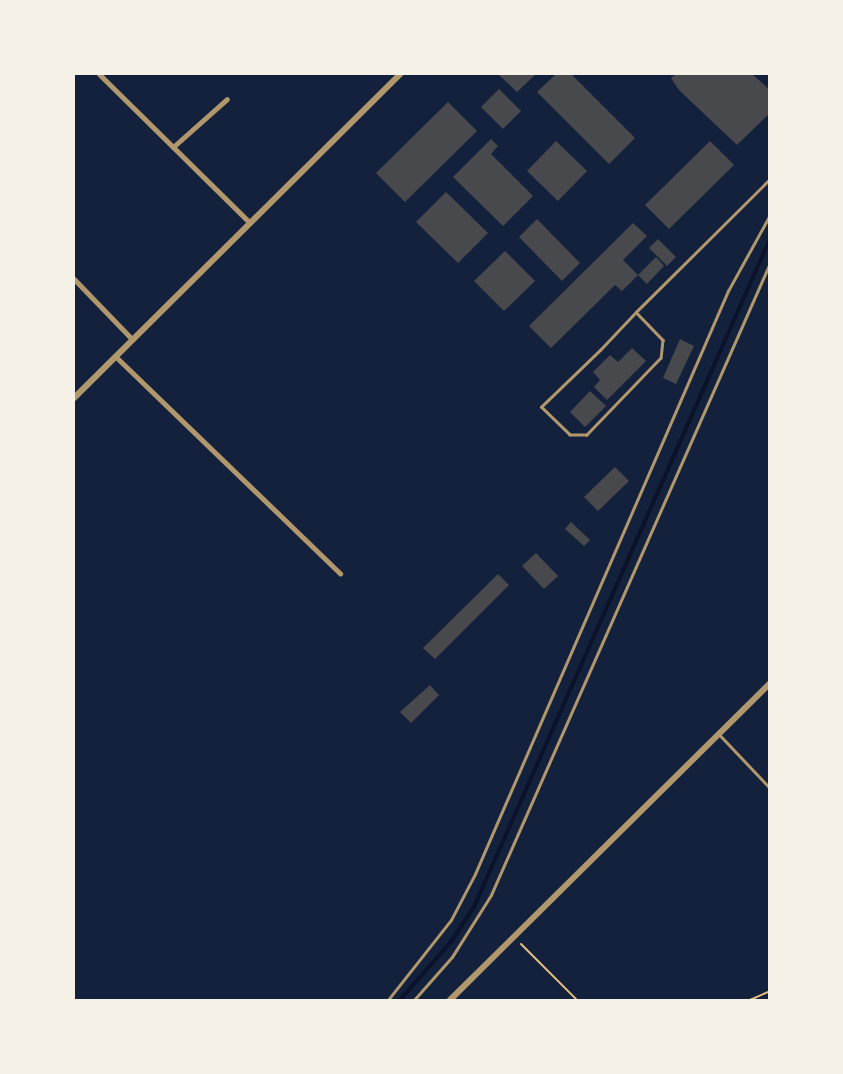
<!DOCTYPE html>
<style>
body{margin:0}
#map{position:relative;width:843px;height:1074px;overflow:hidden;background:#14213d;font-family:"Golos Text",sans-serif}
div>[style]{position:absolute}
.stream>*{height:3.5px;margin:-1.75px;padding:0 1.75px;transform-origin:1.75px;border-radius:1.75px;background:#0b132b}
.building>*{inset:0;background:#48494c}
.path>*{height:2px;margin:-1px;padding:0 1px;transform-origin:1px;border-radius:1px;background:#e5c07b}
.service>*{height:2.5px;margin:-1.25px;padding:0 1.25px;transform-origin:1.25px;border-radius:1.25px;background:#b1986c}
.minor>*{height:5px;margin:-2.5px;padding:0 2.5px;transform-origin:2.5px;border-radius:2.5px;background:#b1986c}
.tertiary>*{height:6px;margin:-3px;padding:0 3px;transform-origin:3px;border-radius:3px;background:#b1986c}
span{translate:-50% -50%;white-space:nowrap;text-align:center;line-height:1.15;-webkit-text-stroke:7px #f6f1e7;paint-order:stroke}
.frame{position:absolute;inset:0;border:75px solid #f6f1e7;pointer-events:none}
</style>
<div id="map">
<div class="stream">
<i style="left:400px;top:1000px;width:77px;rotate:-48.7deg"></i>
<i style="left:451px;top:942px;width:42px;rotate:-56.7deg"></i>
<i style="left:474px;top:907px;width:731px;rotate:-66.1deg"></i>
</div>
<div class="building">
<i style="clip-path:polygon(498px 74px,536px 74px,517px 92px)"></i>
<i style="clip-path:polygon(556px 74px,571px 74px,635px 138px,609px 164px,537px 92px)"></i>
<i style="clip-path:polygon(676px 74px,752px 74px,770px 90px,770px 113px,737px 145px,679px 90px,671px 78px)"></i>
<i style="clip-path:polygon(499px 89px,521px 111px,503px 129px,481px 107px)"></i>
<i style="clip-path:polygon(448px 102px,477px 131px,405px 202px,376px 173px)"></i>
<i style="clip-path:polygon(491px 139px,498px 146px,491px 154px,533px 196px,503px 226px,453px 177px)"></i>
<i style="clip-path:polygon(556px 141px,587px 171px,558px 201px,527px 171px)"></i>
<i style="clip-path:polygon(710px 141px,734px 165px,669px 229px,645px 205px)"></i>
<i style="clip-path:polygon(446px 192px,488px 233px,458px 263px,416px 222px)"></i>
<i style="clip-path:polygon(537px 219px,580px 263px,562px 281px,519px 237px)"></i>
<i style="clip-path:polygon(633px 223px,647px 236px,623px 260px,638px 275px,622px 291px,615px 285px,551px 348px,529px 326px)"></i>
<i style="clip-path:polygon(658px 239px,676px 257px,667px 266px,649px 248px)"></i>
<i style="clip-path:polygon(505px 251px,535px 281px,504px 311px,474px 281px)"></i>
<i style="clip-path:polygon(656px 257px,664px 266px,647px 284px,638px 275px)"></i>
<i style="clip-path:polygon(680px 339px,694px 346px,676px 384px,663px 378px)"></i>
<i style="clip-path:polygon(632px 348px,646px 361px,607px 400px,594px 387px,600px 380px,593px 372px,610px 355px,618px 362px)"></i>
<i style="clip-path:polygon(590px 391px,606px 406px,585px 427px,570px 412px)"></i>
<i style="clip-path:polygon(615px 467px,629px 481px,598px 511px,584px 497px)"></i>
<i style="clip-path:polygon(571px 522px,590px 540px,584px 546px,565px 529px)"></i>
<i style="clip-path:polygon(536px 553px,558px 576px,544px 589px,522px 566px)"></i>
<i style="clip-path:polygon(498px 574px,509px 585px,435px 659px,423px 648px)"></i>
<i style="clip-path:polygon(430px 685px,439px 695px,411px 723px,400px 712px)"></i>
</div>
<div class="path">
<i style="left:521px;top:944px;width:79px;rotate:45deg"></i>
<i style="left:750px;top:1000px;width:22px;rotate:-24deg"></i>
</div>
<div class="service">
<i style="left:636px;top:312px;width:39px;rotate:46deg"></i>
<i style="left:663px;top:340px;width:18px;rotate:96deg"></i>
<i style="left:661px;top:358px;width:107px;rotate:133.9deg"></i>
<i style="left:587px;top:435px;width:17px;rotate:180deg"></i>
<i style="left:570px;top:435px;width:40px;rotate:-136deg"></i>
<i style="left:541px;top:407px;width:82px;rotate:-44deg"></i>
<i style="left:600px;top:350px;width:52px;rotate:-46.5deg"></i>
<i style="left:636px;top:312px;width:189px;rotate:-44.8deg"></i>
<i style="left:719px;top:734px;width:74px;rotate:46.6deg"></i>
<i style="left:388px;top:1000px;width:102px;rotate:-51.8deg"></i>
<i style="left:451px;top:920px;width:52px;rotate:-62.4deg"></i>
<i style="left:475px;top:874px;width:636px;rotate:-66.54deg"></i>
<i style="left:728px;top:291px;width:87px;rotate:-61.1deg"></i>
<i style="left:414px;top:1000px;width:57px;rotate:-48.5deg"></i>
<i style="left:452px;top:957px;width:73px;rotate:-57.8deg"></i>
<i style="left:491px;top:895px;width:691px;rotate:-66.18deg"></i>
</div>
<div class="minor">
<i style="left:99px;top:74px;width:212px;rotate:44.6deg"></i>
<i style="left:173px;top:147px;width:72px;rotate:-41.6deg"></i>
<i style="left:74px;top:279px;width:83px;rotate:46deg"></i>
<i style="left:115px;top:356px;width:313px;rotate:44deg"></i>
</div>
<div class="tertiary">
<i style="left:74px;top:398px;width:460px;rotate:-44.8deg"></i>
<i style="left:450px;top:1000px;width:450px;rotate:-44.7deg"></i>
</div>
<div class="frame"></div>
</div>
